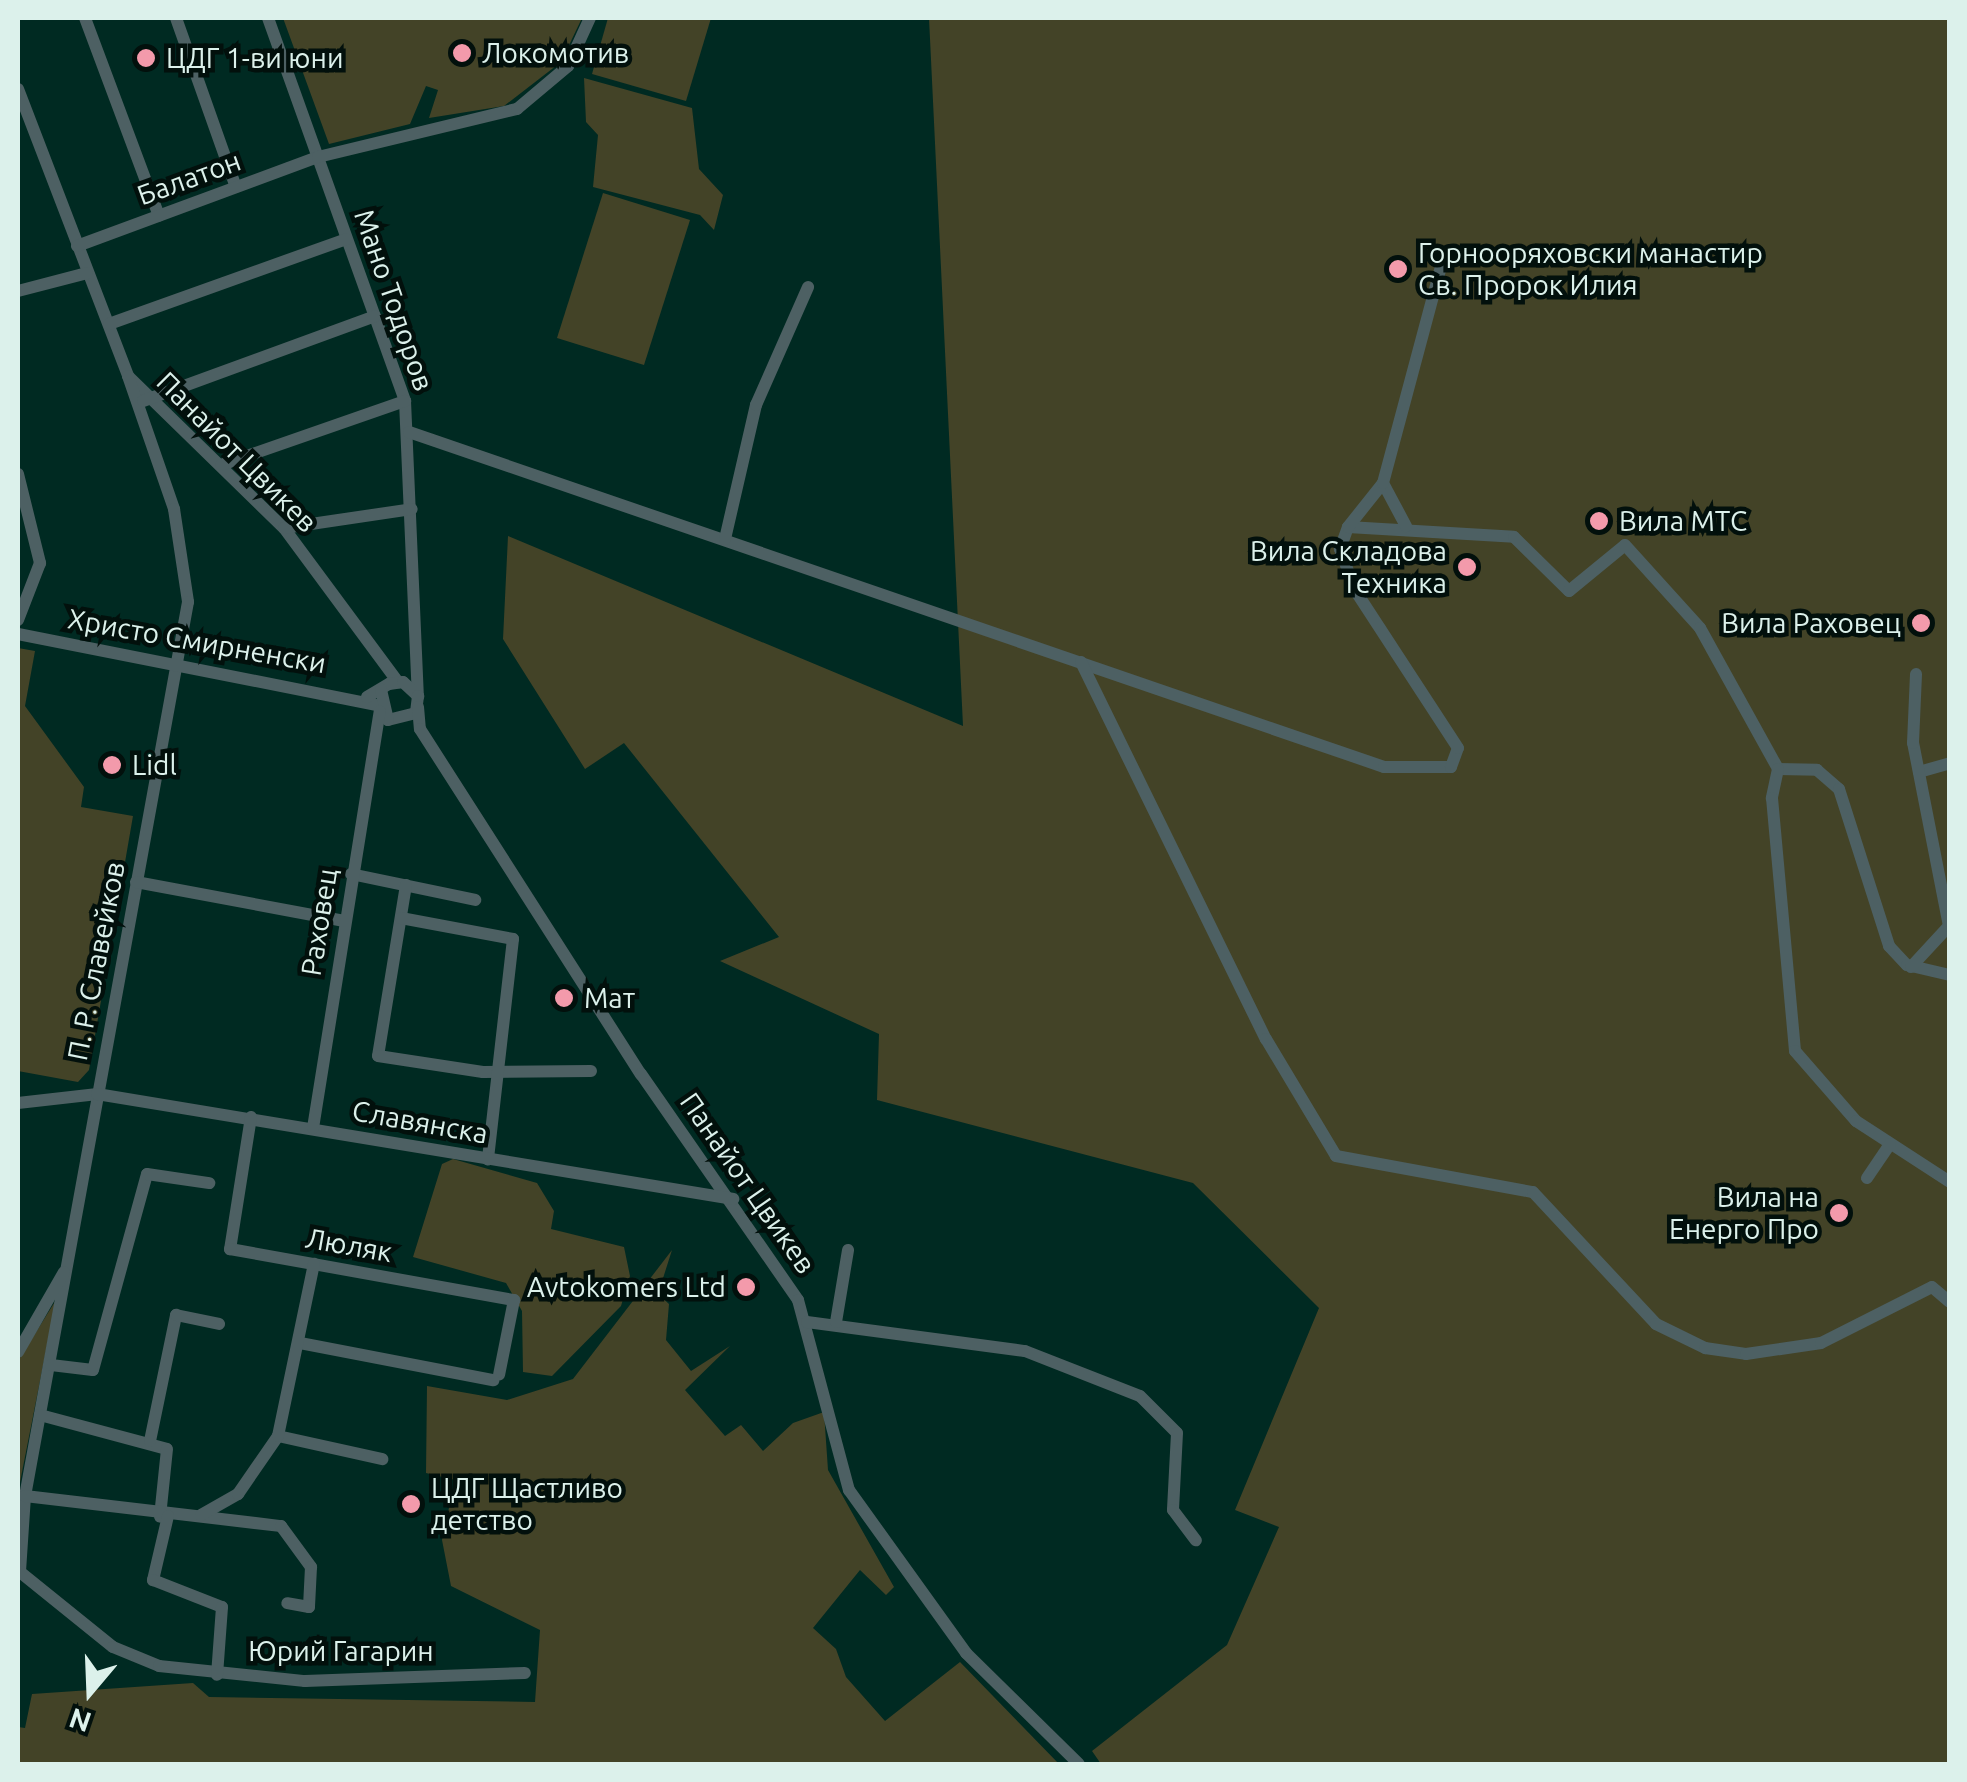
<!DOCTYPE html>
<meta charset="utf-8">
<style>
body{margin:0}
#map{position:relative;width:1967px;height:1782px;overflow:hidden;background:#002a22;font-family:Ubuntu,sans-serif}
div>[style]{position:absolute}
.green>*{inset:0;background:#434327}
.minor>*{height:12px;margin:-6px;padding:0 6px;transform-origin:6px;border-radius:6px;background:#4d6063}
.dots>*{width:28px;height:28px;translate:-50% -50%;box-sizing:border-box;border:5px solid #02100c;border-radius:50%}
span{translate:-50% -50%;white-space:nowrap;text-align:center;line-height:1.15;-webkit-text-stroke:9px #02100c;paint-order:stroke}
.poi-label{font-size:28px;color:#dcf1eb}
.left{translate:0 -50%;text-align:left}
.right{translate:-100% -50%;text-align:right}
.street-label{font-size:28px;color:#dcf1eb}
.frame{position:absolute;inset:0;border:20px solid #dcf1eb;pointer-events:none}
.north{position:absolute;left:40px;top:1642px;width:100px;height:100px;-webkit-text-stroke:8px #02100c;paint-order:stroke;rotate:199deg;font-size:28px;font-weight:700;line-height:40px;text-align:center;color:#dcf1eb}
.north::after{content:'';display:block;margin:auto;width:35px;height:45px;background:#dcf1eb;clip-path:polygon(50% 0,100% 100%,50% 72%,0 100%)}
</style>
<div id="map">
<div class="green">
<i style="clip-path:polygon(283px 18px,582px 18px,561px 62px,504px 106px,429px 118px,438px 90px,426px 86px,410px 124px,329px 144px)"></i>
<i style="clip-path:polygon(608px 18px,711px 18px,686px 101px,592px 74px)"></i>
<i style="clip-path:polygon(929px 18px,1949px 18px,1949px 1764px,1101px 1764px,1092px 1751px,1227px 1645px,1279px 1527px,1235px 1510px,1319px 1308px,1193px 1183px,877px 1100px,879px 1034px,720px 961px,779px 937px,624px 743px,585px 769px,503px 639px,508px 536px,963px 726px)"></i>
<i style="clip-path:polygon(584px 78px,692px 108px,699px 169px,723px 195px,714px 230px,700px 215px,593px 187px,598px 135px,586px 122px)"></i>
<i style="clip-path:polygon(603px 193px,690px 220px,644px 365px,557px 338px)"></i>
<i style="clip-path:polygon(18px 648px,35px 651px,25px 706px,84px 787px,81px 807px,133px 816px,89px 1070px,78px 1082px,18px 1071px)"></i>
<i style="clip-path:polygon(453px 1159px,537px 1183px,554px 1211px,551px 1229px,624px 1247px,630px 1276px,621px 1306px,552px 1376px,523px 1372px,522px 1311px,506px 1283px,413px 1257px,442px 1164px)"></i>
<i style="clip-path:polygon(672px 1250px,658px 1294px,669px 1304px,666px 1340px,691px 1371px,730px 1346px,685px 1390px,725px 1436px,741px 1425px,763px 1451px,793px 1423px,824px 1412px,828px 1470px,894px 1587px,886px 1595px,860px 1570px,813px 1628px,836px 1649px,846px 1677px,885px 1721px,960px 1662px,1059px 1764px,18px 1764px,18px 1727px,25px 1728px,32px 1694px,193px 1683px,209px 1697px,535px 1702px,540px 1630px,451px 1586px,442px 1540px,455px 1480px,426px 1473px,427px 1386px,507px 1400px,573px 1379px)"></i>
<i style="clip-path:polygon(56px 1300px,20px 1482px,18px 1485px,18px 1361px)"></i>
</div>
<div class="minor">
<i style="left:85px;top:18px;width:211px;rotate:69.5deg"></i>
<i style="left:176px;top:18px;width:179px;rotate:70.5deg"></i>
<i style="left:268px;top:18px;width:407px;rotate:70.3deg"></i>
<i style="left:405px;top:401px;width:295px;rotate:87.5deg"></i>
<i style="left:18px;top:89px;width:307px;rotate:69deg"></i>
<i style="left:128px;top:376px;width:218px;rotate:44.3deg"></i>
<i style="left:284px;top:528px;width:192px;rotate:53.5deg"></i>
<i style="left:77px;top:246px;width:257px;rotate:-20.3deg"></i>
<i style="left:318px;top:157px;width:205px;rotate:-13.6deg"></i>
<i style="left:517px;top:109px;width:67px;rotate:-40.1deg"></i>
<i style="left:568px;top:66px;width:53px;rotate:-65.4deg"></i>
<i style="left:18px;top:291px;width:71px;rotate:-14.6deg"></i>
<i style="left:109px;top:324px;width:252px;rotate:-19.7deg"></i>
<i style="left:128px;top:376px;width:141px;rotate:70.9deg"></i>
<i style="left:174px;top:509px;width:94px;rotate:81.4deg"></i>
<i style="left:188px;top:602px;width:909px;rotate:100.33deg"></i>
<i style="left:25px;top:1496px;width:76px;rotate:93.8deg"></i>
<i style="left:20px;top:1572px;width:119px;rotate:38.9deg"></i>
<i style="left:113px;top:1647px;width:50px;rotate:22.4deg"></i>
<i style="left:159px;top:1666px;width:147px;rotate:5.9deg"></i>
<i style="left:305px;top:1681px;width:220px;rotate:-2.1deg"></i>
<i style="left:143px;top:401px;width:247px;rotate:-20.1deg"></i>
<i style="left:409px;top:432px;width:1031px;rotate:18.96deg"></i>
<i style="left:1384px;top:767px;width:67px"></i>
<i style="left:1451px;top:767px;width:20px;rotate:-70deg"></i>
<i style="left:1458px;top:748px;width:189px;rotate:-123.1deg"></i>
<i style="left:1355px;top:590px;width:44px;rotate:-110.1deg"></i>
<i style="left:1340px;top:549px;width:23px;rotate:-70deg"></i>
<i style="left:1348px;top:527px;width:166px;rotate:3.4deg"></i>
<i style="left:1514px;top:537px;width:77px;rotate:44.5deg"></i>
<i style="left:1569px;top:591px;width:72px;rotate:-39.4deg"></i>
<i style="left:1625px;top:545px;width:112px;rotate:47.9deg"></i>
<i style="left:1700px;top:628px;width:161px;rotate:61deg"></i>
<i style="left:1778px;top:769px;width:39px;rotate:1deg"></i>
<i style="left:1817px;top:770px;width:29px;rotate:41deg"></i>
<i style="left:1839px;top:789px;width:165px;rotate:72.3deg"></i>
<i style="left:1889px;top:946px;width:26px;rotate:47deg"></i>
<i style="left:1907px;top:965px;width:44px;rotate:13.1deg"></i>
<i style="left:221px;top:465px;width:195px;rotate:-19.2deg"></i>
<i style="left:18px;top:474px;width:92px;rotate:76.1deg"></i>
<i style="left:40px;top:563px;width:61px;rotate:111.1deg"></i>
<i style="left:1383px;top:483px;width:49px;rotate:61.9deg"></i>
<i style="left:1348px;top:527px;width:56px;rotate:-51.5deg"></i>
<i style="left:1383px;top:483px;width:228px;rotate:-75deg"></i>
<i style="left:284px;top:528px;width:129px;rotate:-8.4deg"></i>
<i style="left:725px;top:539px;width:138px;rotate:-77deg"></i>
<i style="left:756px;top:405px;width:129px;rotate:-66.2deg"></i>
<i style="left:18px;top:634px;width:367px;rotate:11.2deg"></i>
<i style="left:1081px;top:662px;width:420px;rotate:63.9deg"></i>
<i style="left:1266px;top:1039px;width:136px;rotate:59.1deg"></i>
<i style="left:1336px;top:1156px;width:200px;rotate:10.4deg"></i>
<i style="left:1533px;top:1192px;width:180px;rotate:47deg"></i>
<i style="left:1656px;top:1324px;width:55px;rotate:26.1deg"></i>
<i style="left:1705px;top:1348px;width:41px;rotate:8.3deg"></i>
<i style="left:1746px;top:1354px;width:76px;rotate:-8.3deg"></i>
<i style="left:1821px;top:1343px;width:124px;rotate:-26.8deg"></i>
<i style="left:1932px;top:1287px;width:23px;rotate:40deg"></i>
<i style="left:367px;top:697px;width:26px;rotate:-31deg"></i>
<i style="left:389px;top:684px;width:14px;rotate:-8deg"></i>
<i style="left:403px;top:682px;width:21px;rotate:43deg"></i>
<i style="left:418px;top:696px;width:17px;rotate:97deg"></i>
<i style="left:416px;top:713px;width:29px;rotate:166deg"></i>
<i style="left:388px;top:720px;width:31px;rotate:-103deg"></i>
<i style="left:418px;top:707px;width:22px;rotate:85deg"></i>
<i style="left:420px;top:729px;width:410px;rotate:57.4deg"></i>
<i style="left:641px;top:1074px;width:275px;rotate:55.2deg"></i>
<i style="left:798px;top:1300px;width:197px;rotate:75deg"></i>
<i style="left:849px;top:1490px;width:201px;rotate:54.3deg"></i>
<i style="left:966px;top:1653px;width:158px;rotate:44.5deg"></i>
<i style="left:1778px;top:769px;width:30px;rotate:102deg"></i>
<i style="left:1772px;top:798px;width:254px;rotate:84.8deg"></i>
<i style="left:1795px;top:1051px;width:93px;rotate:48.9deg"></i>
<i style="left:1856px;top:1121px;width:112px;rotate:33deg"></i>
<i style="left:1919px;top:772px;width:32px;rotate:-16deg"></i>
<i style="left:351px;top:874px;width:127px;rotate:11.8deg"></i>
<i style="left:136px;top:882px;width:212px;rotate:10.6deg"></i>
<i style="left:406px;top:885px;width:173px;rotate:99.3deg"></i>
<i style="left:378px;top:1056px;width:106px;rotate:8.7deg"></i>
<i style="left:483px;top:1072px;width:108px;rotate:-0.5deg"></i>
<i style="left:401px;top:918px;width:114px;rotate:10.6deg"></i>
<i style="left:513px;top:939px;width:222px;rotate:96.5deg"></i>
<i style="left:1911px;top:967px;width:56px;rotate:-47.2deg"></i>
<i style="left:1949px;top:926px;width:187px;rotate:-101.1deg"></i>
<i style="left:1913px;top:743px;width:69px;rotate:-87.5deg"></i>
<i style="left:18px;top:1103px;width:80px;rotate:-6.5deg"></i>
<i style="left:97px;top:1094px;width:645px;rotate:9.37deg"></i>
<i style="left:251px;top:1117px;width:134px;rotate:99deg"></i>
<i style="left:230px;top:1249px;width:289px;rotate:10.2deg"></i>
<i style="left:514px;top:1300px;width:76px;rotate:101.3deg"></i>
<i style="left:313px;top:1128px;width:422px;rotate:-80.9deg"></i>
<i style="left:1867px;top:1178px;width:41px;rotate:-55.9deg"></i>
<i style="left:807px;top:1322px;width:220px;rotate:7.6deg"></i>
<i style="left:1025px;top:1351px;width:123px;rotate:21.4deg"></i>
<i style="left:1140px;top:1396px;width:52px;rotate:45deg"></i>
<i style="left:1177px;top:1433px;width:77px;rotate:93deg"></i>
<i style="left:1173px;top:1510px;width:38px;rotate:53deg"></i>
<i style="left:836px;top:1322px;width:73px;rotate:-80.5deg"></i>
<i style="left:300px;top:1343px;width:197px;rotate:10.9deg"></i>
<i style="left:18px;top:1352px;width:92px;rotate:-60.1deg"></i>
<i style="left:51px;top:1365px;width:42px;rotate:6.8deg"></i>
<i style="left:93px;top:1370px;width:203px;rotate:-74.6deg"></i>
<i style="left:147px;top:1174px;width:63px;rotate:8.3deg"></i>
<i style="left:40px;top:1415px;width:131px;rotate:15deg"></i>
<i style="left:167px;top:1449px;width:68px;rotate:95.9deg"></i>
<i style="left:278px;top:1436px;width:107px;rotate:12.5deg"></i>
<i style="left:150px;top:1441px;width:129px;rotate:-78.3deg"></i>
<i style="left:176px;top:1315px;width:44px;rotate:11.8deg"></i>
<i style="left:25px;top:1496px;width:258px;rotate:6.7deg"></i>
<i style="left:281px;top:1526px;width:51px;rotate:53.8deg"></i>
<i style="left:311px;top:1567px;width:40px;rotate:92.9deg"></i>
<i style="left:309px;top:1607px;width:22px;rotate:-170deg"></i>
<i style="left:201px;top:1515px;width:43px;rotate:-29.6deg"></i>
<i style="left:238px;top:1494px;width:70px;rotate:-55.4deg"></i>
<i style="left:278px;top:1436px;width:176px;rotate:-78.2deg"></i>
<i style="left:168px;top:1516px;width:66px;rotate:103.2deg"></i>
<i style="left:153px;top:1580px;width:74px;rotate:21.4deg"></i>
<i style="left:222px;top:1607px;width:68px;rotate:94.2deg"></i>
</div>
<div class="dots">
<i style="left:462px;top:53px;background:#f39aab"></i>
<i style="left:146px;top:58px;background:#f39aab"></i>
<i style="left:1398px;top:269px;background:#f39aab"></i>
<i style="left:1599px;top:521px;background:#f39aab"></i>
<i style="left:1467px;top:567px;background:#f39aab"></i>
<i style="left:1921px;top:623px;background:#f39aab"></i>
<i style="left:112px;top:765px;background:#f39aab"></i>
<i style="left:564px;top:998px;background:#f39aab"></i>
<i style="left:1839px;top:1213px;background:#f39aab"></i>
<i style="left:746px;top:1287px;background:#f39aab"></i>
<i style="left:411px;top:1504px;background:#f39aab"></i>
</div>
<div class="poi-label">
<span class="left" style="left:482px;top:53px">Локомотив</span>
<span class="left" style="left:166px;top:58px">ЦДГ 1-ви юни</span>
<span class="left" style="left:1418px;top:269px">Горнооряховски манастир<br>Св. Пророк Илия</span>
<span class="left" style="left:1619px;top:521px">Вила МТС</span>
<span class="right" style="left:1447px;top:567px">Вила Складова<br>Техника</span>
<span class="right" style="left:1901px;top:623px">Вила Раховец</span>
<span class="left" style="left:132px;top:765px">Lidl</span>
<span class="left" style="left:584px;top:998px">Мат</span>
<span class="right" style="left:1819px;top:1213px">Вила на<br>Енерго Про</span>
<span class="right" style="left:726px;top:1287px">Avtokomers Ltd</span>
<span class="left" style="left:431px;top:1504px">ЦДГ Щастливо<br>детство</span>
</div>
<div class="street-label">
<span style="left:189px;top:178px;rotate:-20deg">Балатон</span>
<span style="left:394px;top:300px;rotate:71deg">Мано Тодоров</span>
<span style="left:237px;top:452px;rotate:45deg">Панайот Цвикев</span>
<span style="left:197px;top:641px;rotate:10deg">Христо Смирненски</span>
<span style="left:319px;top:922px;rotate:-81deg">Раховец</span>
<span style="left:96px;top:961px;rotate:-79deg">П. Р. Славейков</span>
<span style="left:420px;top:1122px;rotate:10deg">Славянска</span>
<span style="left:748px;top:1183px;rotate:55deg">Панайот Цвикев</span>
<span style="left:349px;top:1245px;rotate:10deg">Люляк</span>
<span style="left:341px;top:1651px">Юрий Гагарин</span>
</div>
<div class="frame"></div>
<div class="north">N</div>
</div>
